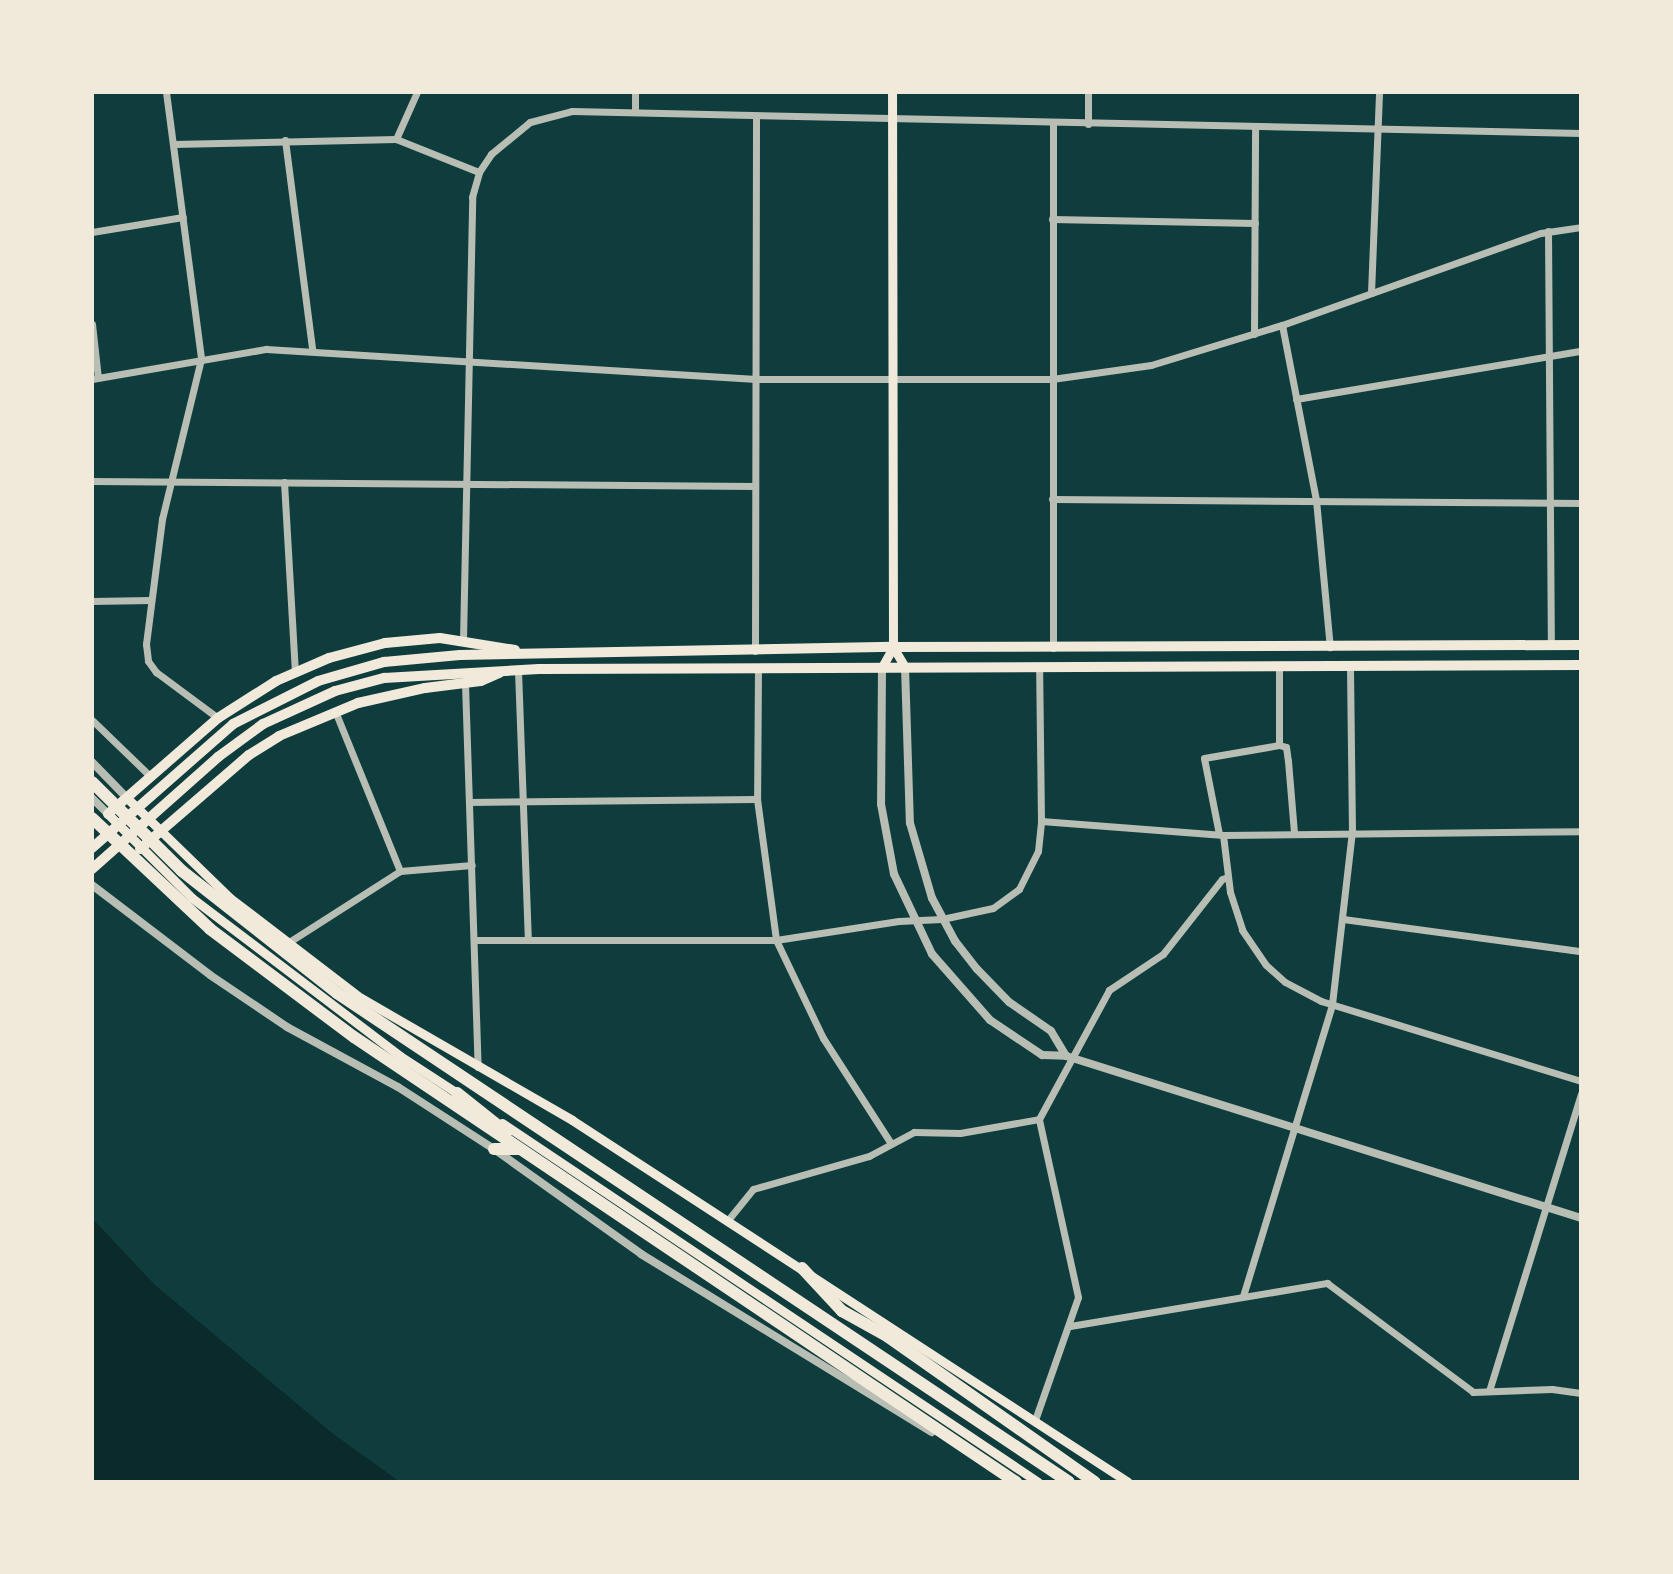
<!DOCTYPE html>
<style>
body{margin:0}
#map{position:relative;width:1673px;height:1574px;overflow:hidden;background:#0f3d3e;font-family:Signika,sans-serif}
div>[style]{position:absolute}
.water>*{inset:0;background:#0a2a2b}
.minor>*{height:7px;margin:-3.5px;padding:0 3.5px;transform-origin:3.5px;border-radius:3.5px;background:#b8beb3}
.tertiary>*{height:8px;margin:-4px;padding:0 4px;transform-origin:4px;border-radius:4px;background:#b8beb3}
.secondary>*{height:9px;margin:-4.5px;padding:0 4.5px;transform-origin:4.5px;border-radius:4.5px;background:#f1e9da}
.primary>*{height:10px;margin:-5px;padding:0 5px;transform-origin:5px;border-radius:5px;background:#f1e9da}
.motorway>*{height:12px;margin:-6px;padding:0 6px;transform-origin:6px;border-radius:6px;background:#f1e9da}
span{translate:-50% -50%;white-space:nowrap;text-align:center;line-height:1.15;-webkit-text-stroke:6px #f1e9da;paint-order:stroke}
.frame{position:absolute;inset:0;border:94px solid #f1e9da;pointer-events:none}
</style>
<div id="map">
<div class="water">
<i style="clip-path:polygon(92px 1218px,155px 1285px,332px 1433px,400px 1482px,92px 1482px)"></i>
</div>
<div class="minor">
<i style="left:166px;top:92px;width:269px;rotate:82.5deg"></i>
<i style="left:201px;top:359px;width:165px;rotate:103.7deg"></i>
<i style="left:162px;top:519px;width:126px;rotate:97.3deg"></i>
<i style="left:146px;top:644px;width:17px;rotate:83deg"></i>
<i style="left:148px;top:661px;width:14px;rotate:54deg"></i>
<i style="left:156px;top:672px;width:77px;rotate:36.6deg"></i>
<i style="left:635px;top:112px;width:20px;rotate:-90deg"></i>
<i style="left:1053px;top:123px;width:525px;rotate:90deg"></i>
<i style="left:1088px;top:124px;width:32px;rotate:-90deg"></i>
<i style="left:396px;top:139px;width:89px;rotate:21.7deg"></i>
<i style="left:285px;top:140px;width:211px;rotate:82.6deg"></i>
<i style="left:173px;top:144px;width:223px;rotate:-1.3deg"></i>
<i style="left:396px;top:139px;width:51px;rotate:-65.9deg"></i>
<i style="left:1052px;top:219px;width:203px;rotate:1.1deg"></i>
<i style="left:1548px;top:231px;width:414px;rotate:89.6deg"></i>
<i style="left:92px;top:232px;width:92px;rotate:-9.4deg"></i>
<i style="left:1371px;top:293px;width:201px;rotate:-87.7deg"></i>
<i style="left:92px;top:324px;width:54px;rotate:83.7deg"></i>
<i style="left:1282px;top:325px;width:178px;rotate:79deg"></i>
<i style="left:1316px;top:500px;width:148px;rotate:84.6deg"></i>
<i style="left:1254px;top:334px;width:207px;rotate:-89.7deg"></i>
<i style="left:92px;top:379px;width:177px;rotate:-9.8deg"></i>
<i style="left:266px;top:349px;width:491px;rotate:3.5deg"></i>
<i style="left:756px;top:379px;width:296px"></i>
<i style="left:1052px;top:379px;width:100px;rotate:-8deg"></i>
<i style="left:1151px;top:365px;width:137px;rotate:-17deg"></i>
<i style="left:1282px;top:325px;width:275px;rotate:-19.6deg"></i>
<i style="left:1541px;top:233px;width:40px;rotate:-8.5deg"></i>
<i style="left:1296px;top:399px;width:289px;rotate:-9.6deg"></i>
<i style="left:92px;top:481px;width:663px;rotate:0.43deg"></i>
<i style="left:284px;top:482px;width:190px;rotate:86.7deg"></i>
<i style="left:1052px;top:499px;width:529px;rotate:0.43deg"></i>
<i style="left:92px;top:601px;width:59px;rotate:-1deg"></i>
<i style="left:463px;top:640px;width:443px;rotate:-88.8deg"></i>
<i style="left:472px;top:197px;width:26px;rotate:-74deg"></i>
<i style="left:479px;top:172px;width:22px;rotate:-56deg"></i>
<i style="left:491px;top:154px;width:50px;rotate:-39.4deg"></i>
<i style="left:530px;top:122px;width:43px;rotate:-14.7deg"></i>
<i style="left:572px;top:111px;width:1009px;rotate:1.25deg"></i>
<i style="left:755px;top:651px;width:535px;rotate:-89.89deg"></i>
<i style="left:758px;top:669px;width:130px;rotate:90.4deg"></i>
<i style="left:757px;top:799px;width:142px;rotate:82.3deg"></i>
<i style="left:776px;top:940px;width:109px;rotate:64.4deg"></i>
<i style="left:823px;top:1038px;width:124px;rotate:57.2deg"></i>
<i style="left:518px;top:670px;width:268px;rotate:87.9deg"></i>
<i style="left:465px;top:684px;width:383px;rotate:88.1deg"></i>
<i style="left:335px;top:711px;width:173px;rotate:67.9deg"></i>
<i style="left:92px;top:720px;width:79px;rotate:44deg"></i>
<i style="left:1279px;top:745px;width:7px;rotate:16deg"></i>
<i style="left:1286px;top:747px;width:14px;rotate:82deg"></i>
<i style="left:1288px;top:761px;width:72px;rotate:85.2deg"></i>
<i style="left:469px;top:802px;width:288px;rotate:-0.6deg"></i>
<i style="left:1041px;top:821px;width:183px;rotate:4.4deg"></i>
<i style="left:1223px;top:835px;width:358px;rotate:-0.6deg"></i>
<i style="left:1219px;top:834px;width:77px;rotate:-101.2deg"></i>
<i style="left:1204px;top:758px;width:76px;rotate:-9.8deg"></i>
<i style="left:1279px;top:745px;width:77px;rotate:-90deg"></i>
<i style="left:1223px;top:835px;width:57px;rotate:83deg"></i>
<i style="left:1230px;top:892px;width:40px;rotate:72deg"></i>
<i style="left:1242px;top:930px;width:42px;rotate:55.6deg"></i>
<i style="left:1266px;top:965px;width:25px;rotate:42deg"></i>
<i style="left:1285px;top:982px;width:41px;rotate:27.8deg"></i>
<i style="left:1321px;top:1001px;width:272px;rotate:17.1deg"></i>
<i style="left:1343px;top:919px;width:240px;rotate:7.7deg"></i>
<i style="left:474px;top:940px;width:302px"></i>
<i style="left:776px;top:940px;width:124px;rotate:-8.8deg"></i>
<i style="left:899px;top:921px;width:43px;rotate:-2.7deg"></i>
<i style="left:942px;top:919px;width:52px;rotate:-12.2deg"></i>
<i style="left:993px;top:908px;width:32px;rotate:-36deg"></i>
<i style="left:1019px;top:889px;width:42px;rotate:-63.4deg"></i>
<i style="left:1038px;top:851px;width:30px;rotate:-84deg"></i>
<i style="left:1041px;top:821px;width:153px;rotate:-90.7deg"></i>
<i style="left:289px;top:942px;width:132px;rotate:-32.6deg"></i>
<i style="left:400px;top:871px;width:72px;rotate:-4.8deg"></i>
<i style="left:728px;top:1220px;width:40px;rotate:-51deg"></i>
<i style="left:753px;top:1189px;width:121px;rotate:-15.9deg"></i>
<i style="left:869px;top:1156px;width:51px;rotate:-28.1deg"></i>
<i style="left:914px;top:1132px;width:46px;rotate:1.2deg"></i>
<i style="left:960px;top:1133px;width:80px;rotate:-10deg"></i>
<i style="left:1039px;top:1119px;width:147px;rotate:-61.5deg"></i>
<i style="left:1109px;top:990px;width:65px;rotate:-33.7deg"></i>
<i style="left:1163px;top:954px;width:95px;rotate:-51.8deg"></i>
<i style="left:1222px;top:879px;width:6px;rotate:-18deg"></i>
<i style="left:1243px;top:1296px;width:305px;rotate:-73deg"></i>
<i style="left:1332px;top:1004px;width:173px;rotate:-83.4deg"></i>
<i style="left:1352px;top:832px;width:165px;rotate:-90.7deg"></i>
<i style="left:1070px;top:1326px;width:261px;rotate:-9.5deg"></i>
<i style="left:1327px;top:1283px;width:182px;rotate:36.7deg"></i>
<i style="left:1473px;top:1392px;width:79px;rotate:-2.2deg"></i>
<i style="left:1552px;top:1389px;width:29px;rotate:8deg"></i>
<i style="left:1489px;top:1391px;width:311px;rotate:-72.8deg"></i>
<i style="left:1035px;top:1420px;width:130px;rotate:-70.7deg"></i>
<i style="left:1078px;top:1297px;width:182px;rotate:-102.4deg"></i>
</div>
<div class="tertiary">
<i style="left:882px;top:667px;width:137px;rotate:90.4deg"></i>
<i style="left:881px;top:804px;width:71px;rotate:79.5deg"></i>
<i style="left:894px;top:874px;width:89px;rotate:64.6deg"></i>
<i style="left:932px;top:954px;width:88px;rotate:48.7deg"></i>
<i style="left:990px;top:1020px;width:63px;rotate:33.9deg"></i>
<i style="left:1042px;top:1055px;width:24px;rotate:2deg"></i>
<i style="left:1066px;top:1056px;width:540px;rotate:17.46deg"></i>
<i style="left:905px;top:667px;width:156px;rotate:88.2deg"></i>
<i style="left:910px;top:823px;width:78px;rotate:73.7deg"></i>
<i style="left:932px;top:898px;width:49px;rotate:61.9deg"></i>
<i style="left:955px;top:941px;width:36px;rotate:52deg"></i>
<i style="left:977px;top:969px;width:46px;rotate:45.9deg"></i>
<i style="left:1009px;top:1002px;width:51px;rotate:34.6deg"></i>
<i style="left:1051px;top:1031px;width:29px;rotate:59deg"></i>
<i style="left:92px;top:762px;width:49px;rotate:45.8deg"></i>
<i style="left:92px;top:798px;width:23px;rotate:45deg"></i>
<i style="left:92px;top:885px;width:148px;rotate:37.3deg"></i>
<i style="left:210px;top:975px;width:93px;rotate:34deg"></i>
<i style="left:287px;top:1027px;width:126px;rotate:28.4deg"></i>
<i style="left:398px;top:1087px;width:114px;rotate:32.9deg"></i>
<i style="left:494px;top:1149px;width:181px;rotate:35.5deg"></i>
<i style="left:641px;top:1254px;width:341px;rotate:31.5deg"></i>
</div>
<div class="secondary">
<i style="left:893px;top:647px;width:23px;rotate:59deg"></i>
<i style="left:882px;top:667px;width:23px;rotate:-61deg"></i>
<i style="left:893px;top:647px;width:555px;rotate:-90.1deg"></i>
<i style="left:126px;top:797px;width:145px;rotate:44.2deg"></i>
<i style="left:230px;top:898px;width:165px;rotate:37.4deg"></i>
<i style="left:361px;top:998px;width:244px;rotate:30deg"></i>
<i style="left:572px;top:1120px;width:663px;rotate:33.07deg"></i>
<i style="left:108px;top:814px;width:119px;rotate:45deg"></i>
<i style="left:192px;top:898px;width:261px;rotate:37.2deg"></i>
<i style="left:400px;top:1056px;width:72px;rotate:33deg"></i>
<i style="left:502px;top:1123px;width:645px;rotate:33.81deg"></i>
</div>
<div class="primary">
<i style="left:108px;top:814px;width:146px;rotate:-41.1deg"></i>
<i style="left:218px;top:718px;width:69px;rotate:-32.5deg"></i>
<i style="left:276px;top:681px;width:58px;rotate:-23.5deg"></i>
<i style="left:329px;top:658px;width:58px;rotate:-15deg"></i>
<i style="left:385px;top:643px;width:55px;rotate:-5.2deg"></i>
<i style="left:440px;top:638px;width:76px;rotate:9.1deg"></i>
<i style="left:92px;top:848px;width:188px;rotate:-41.3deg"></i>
<i style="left:233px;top:724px;width:95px;rotate:-26.8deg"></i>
<i style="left:318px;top:681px;width:69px;rotate:-16.1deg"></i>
<i style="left:384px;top:662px;width:76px;rotate:-5.3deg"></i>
<i style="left:460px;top:655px;width:433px;rotate:-1.1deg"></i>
<i style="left:893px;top:647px;width:688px;rotate:-0.17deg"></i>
<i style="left:140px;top:849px;width:144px;rotate:-40.8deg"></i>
<i style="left:249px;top:755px;width:36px;rotate:-32deg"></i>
<i style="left:279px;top:736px;width:86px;rotate:-22.7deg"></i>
<i style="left:358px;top:703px;width:69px;rotate:-12.6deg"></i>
<i style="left:425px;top:688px;width:56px;rotate:-7.1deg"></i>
<i style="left:481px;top:681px;width:20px;rotate:-24deg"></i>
<i style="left:92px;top:869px;width:169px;rotate:-41.6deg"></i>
<i style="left:218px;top:757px;width:56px;rotate:-36.3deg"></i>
<i style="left:263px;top:724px;width:79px;rotate:-24.6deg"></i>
<i style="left:335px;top:691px;width:51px;rotate:-14.9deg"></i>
<i style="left:384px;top:678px;width:155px;rotate:-3.3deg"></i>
<i style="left:539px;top:669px;width:1042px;rotate:-0.22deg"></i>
</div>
<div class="motorway">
<i style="left:92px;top:782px;width:127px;rotate:44.7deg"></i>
<i style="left:182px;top:871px;width:197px;rotate:38.2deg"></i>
<i style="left:337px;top:993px;width:880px;rotate:33.74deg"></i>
<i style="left:92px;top:818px;width:162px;rotate:43.2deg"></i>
<i style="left:210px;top:929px;width:180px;rotate:36.9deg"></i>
<i style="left:354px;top:1037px;width:798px;rotate:33.91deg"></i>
<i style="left:457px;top:1093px;width:63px;rotate:38.5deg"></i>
<i style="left:494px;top:1149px;width:26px"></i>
<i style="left:802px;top:1268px;width:59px;rotate:47.1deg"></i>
<i style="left:842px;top:1311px;width:51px;rotate:29.1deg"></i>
<i style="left:887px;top:1336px;width:254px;rotate:35.1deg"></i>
</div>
<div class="frame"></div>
</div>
